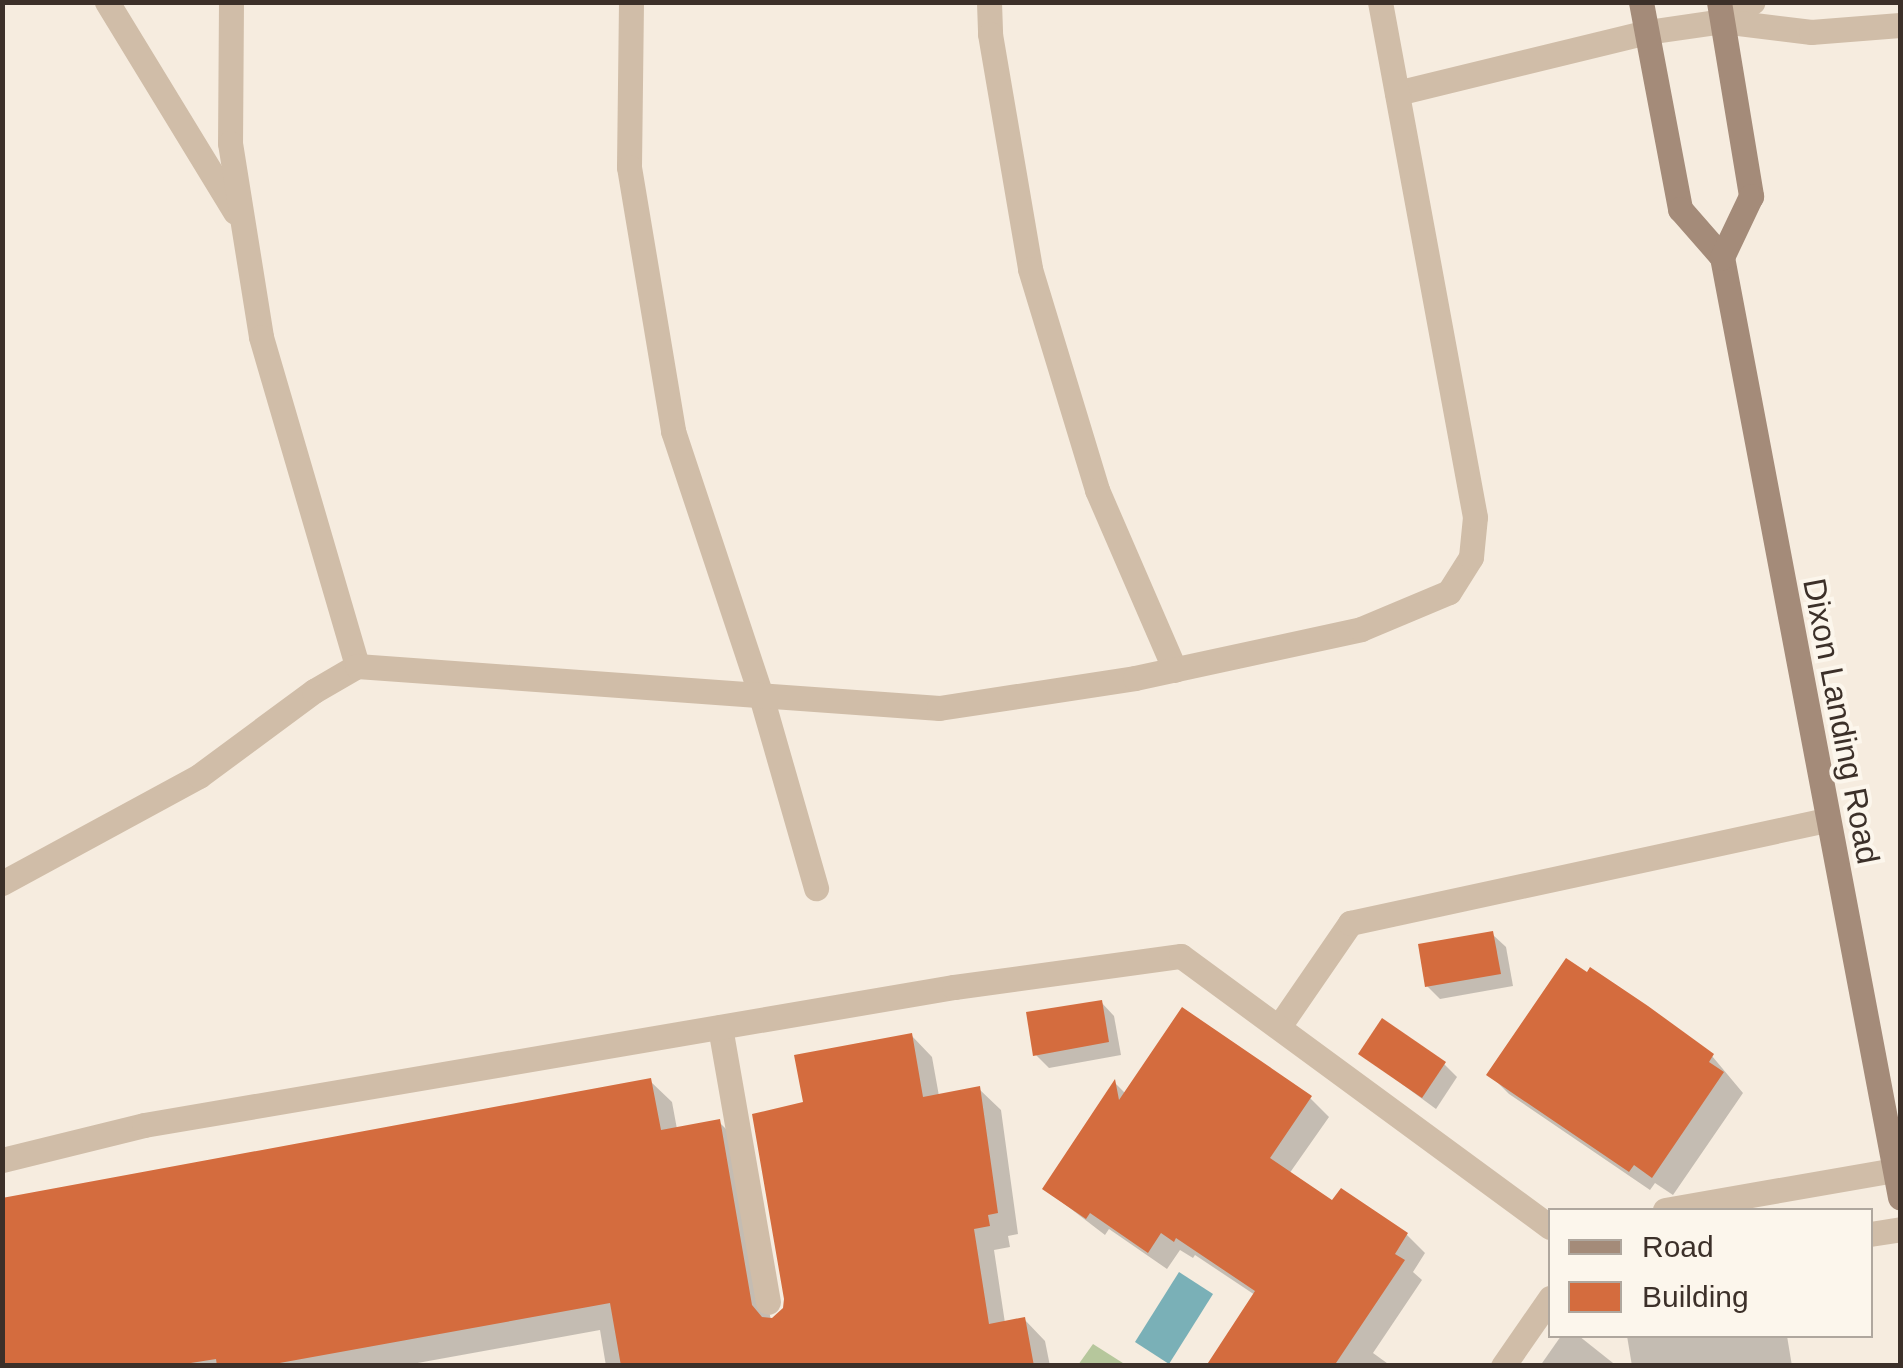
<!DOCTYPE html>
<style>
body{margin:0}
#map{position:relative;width:1903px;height:1368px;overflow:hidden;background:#f6ecdf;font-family:Helvetica,sans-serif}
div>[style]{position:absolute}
.green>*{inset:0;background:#b6c79c}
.water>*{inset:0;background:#7ab0b7}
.shadow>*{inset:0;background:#0003}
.building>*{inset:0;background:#d46c3e}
.service>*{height:25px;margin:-12.5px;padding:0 12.5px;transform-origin:12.5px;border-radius:12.5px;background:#d0bda8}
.minor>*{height:25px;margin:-12.5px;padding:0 12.5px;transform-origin:12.5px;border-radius:12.5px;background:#d0bda8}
.secondary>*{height:25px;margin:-12.5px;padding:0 12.5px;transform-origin:12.5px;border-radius:12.5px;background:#a48b79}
span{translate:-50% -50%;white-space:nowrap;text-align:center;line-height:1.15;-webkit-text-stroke:8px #fcf6ec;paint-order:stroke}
.street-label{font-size:32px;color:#3c3029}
.frame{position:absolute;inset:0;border:5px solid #3c3029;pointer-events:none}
.legend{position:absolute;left:1548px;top:1208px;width:325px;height:130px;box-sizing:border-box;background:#fcf6ec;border:2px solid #afa79e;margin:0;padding:12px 18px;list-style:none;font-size:30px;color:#3c3029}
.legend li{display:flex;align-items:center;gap:20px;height:50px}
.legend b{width:50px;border:2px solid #afa79e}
</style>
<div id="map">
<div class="green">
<i style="clip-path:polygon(1093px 1344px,1126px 1365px,1078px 1365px)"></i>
</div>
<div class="water">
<i style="clip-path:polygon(1179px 1272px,1213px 1294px,1169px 1364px,1135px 1342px)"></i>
</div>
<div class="shadow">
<i style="clip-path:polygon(1492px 934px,1506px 947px,1513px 986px,1440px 999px,1427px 986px)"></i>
<i style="clip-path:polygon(1101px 1002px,1114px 1016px,1121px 1055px,1049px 1068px,1035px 1054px)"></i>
<i style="clip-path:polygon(1182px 1011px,1310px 1098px,1329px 1117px,1289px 1174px,1333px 1203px,1341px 1192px,1407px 1235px,1425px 1253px,1413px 1272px,1422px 1280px,1373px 1353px,1391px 1366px,1226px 1366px,1255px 1295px,1195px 1255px,1193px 1258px,1180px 1250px,1167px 1269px,1109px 1229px,1105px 1235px,1045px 1189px,1115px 1083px,1126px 1094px)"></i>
<i style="clip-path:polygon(911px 1035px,932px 1057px,939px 1096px,979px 1089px,1001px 1110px,1018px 1234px,1008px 1236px,1010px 1247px,994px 1250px,1005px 1323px,1024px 1319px,1045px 1341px,1050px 1366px,606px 1366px,600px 1330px,401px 1366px,2px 1366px,650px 1081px,672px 1102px,677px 1129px,719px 1122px,740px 1143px,771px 1321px,785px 1310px,806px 1104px)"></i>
<i style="clip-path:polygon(1361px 1054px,1444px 1064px,1457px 1077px,1436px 1109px)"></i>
<i style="clip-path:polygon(1712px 1056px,1743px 1093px,1673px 1195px,1655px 1183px,1650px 1190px,1509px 1094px,1489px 1074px)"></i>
<i style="clip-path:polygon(1561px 1336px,1579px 1336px,1613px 1363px,1540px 1366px)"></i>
<i style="clip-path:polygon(1627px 1336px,1787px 1336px,1792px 1366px,1632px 1366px)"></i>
</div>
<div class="building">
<i style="clip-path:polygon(1493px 931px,1501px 974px,1425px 987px,1418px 944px)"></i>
<i style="clip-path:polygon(1566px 958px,1587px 972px,1590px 967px,1648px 1006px,1714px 1054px,1709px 1062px,1724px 1072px,1652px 1178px,1634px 1165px,1629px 1172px,1486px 1075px)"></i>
<i style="clip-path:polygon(1102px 1000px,1109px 1042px,1033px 1056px,1026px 1012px)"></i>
<i style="clip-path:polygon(1182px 1007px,1312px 1096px,1270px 1158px,1332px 1200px,1341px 1188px,1408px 1233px,1395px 1254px,1405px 1260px,1334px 1366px,1206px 1366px,1255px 1291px,1176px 1238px,1174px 1242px,1161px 1233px,1148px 1253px,1090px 1213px,1086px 1219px,1042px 1189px,1115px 1079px,1119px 1100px)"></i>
<i style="clip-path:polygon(1382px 1018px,1446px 1062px,1422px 1098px,1358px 1054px)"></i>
<i style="clip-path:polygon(912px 1033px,923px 1097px,980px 1086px,998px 1213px,988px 1215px,990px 1226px,974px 1229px,989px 1324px,1025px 1317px,1034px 1366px,621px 1366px,610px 1303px,263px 1366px,217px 1366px,216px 1359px,172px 1366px,2px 1366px,2px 1198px,651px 1078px,661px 1130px,720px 1119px,752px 1305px,762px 1317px,772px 1318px,783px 1308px,784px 1299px,752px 1114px,803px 1102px,794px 1055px)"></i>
</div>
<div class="service">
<i style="left:1280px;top:1025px;width:124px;rotate:-55.5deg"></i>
<i style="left:1350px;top:923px;width:487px;rotate:-12.2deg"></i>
<i style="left:720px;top:1027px;width:279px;rotate:80.1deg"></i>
<i style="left:2px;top:1160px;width:146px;rotate:-13.8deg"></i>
<i style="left:144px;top:1125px;width:822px;rotate:-9.67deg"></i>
<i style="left:954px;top:987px;width:229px;rotate:-7.8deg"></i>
<i style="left:1181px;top:956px;width:458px;rotate:36.3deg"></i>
<i style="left:1665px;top:1210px;width:233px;rotate:-9.9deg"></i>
<i style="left:1870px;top:1234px;width:30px;rotate:-9deg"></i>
<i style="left:1503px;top:1366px;width:83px;rotate:-55.3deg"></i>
</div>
<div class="minor">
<i style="left:107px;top:2px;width:246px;rotate:58.6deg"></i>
<i style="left:231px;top:2px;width:141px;rotate:90.4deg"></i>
<i style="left:230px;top:143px;width:196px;rotate:80.9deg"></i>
<i style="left:261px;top:337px;width:343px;rotate:73.7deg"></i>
<i style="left:631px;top:2px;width:165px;rotate:90.7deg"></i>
<i style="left:629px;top:167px;width:268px;rotate:80.5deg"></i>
<i style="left:673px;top:431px;width:279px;rotate:71.6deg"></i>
<i style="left:761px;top:696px;width:200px;rotate:74deg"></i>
<i style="left:989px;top:2px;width:32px;rotate:88deg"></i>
<i style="left:990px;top:34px;width:238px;rotate:80.3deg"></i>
<i style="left:1030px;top:269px;width:231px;rotate:73.1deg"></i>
<i style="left:1097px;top:490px;width:196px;rotate:66.6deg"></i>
<i style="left:1722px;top:21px;width:36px;rotate:-32deg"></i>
<i style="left:1397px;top:93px;width:257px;rotate:-13.7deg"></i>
<i style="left:1647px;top:32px;width:76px;rotate:-8.3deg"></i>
<i style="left:1722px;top:21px;width:90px;rotate:7deg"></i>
<i style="left:1811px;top:32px;width:89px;rotate:-4.5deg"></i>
<i style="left:2px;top:883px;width:224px;rotate:-28.5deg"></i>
<i style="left:199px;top:776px;width:143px;rotate:-36.5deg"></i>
<i style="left:314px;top:691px;width:50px;rotate:-30.2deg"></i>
<i style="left:357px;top:666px;width:584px;rotate:4.13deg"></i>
<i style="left:939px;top:708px;width:198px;rotate:-8.7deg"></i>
<i style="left:1135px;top:678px;width:231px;rotate:-12.2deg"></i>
<i style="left:1361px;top:629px;width:95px;rotate:-22.8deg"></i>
<i style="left:1449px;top:592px;width:41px;rotate:-57.8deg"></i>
<i style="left:1471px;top:557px;width:40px;rotate:-84.3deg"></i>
<i style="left:1475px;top:517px;width:524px;rotate:-100.45deg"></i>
</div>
<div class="secondary">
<i style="left:1641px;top:2px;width:211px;rotate:79.3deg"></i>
<i style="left:1680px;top:209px;width:64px;rotate:48.8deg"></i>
<i style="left:1722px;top:257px;width:957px;rotate:79.28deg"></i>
<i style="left:1719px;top:2px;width:197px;rotate:80.6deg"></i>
<i style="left:1751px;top:196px;width:68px;rotate:115.4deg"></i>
</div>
<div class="street-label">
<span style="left:1841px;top:721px;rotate:79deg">Dixon Landing Road</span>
</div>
<div class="frame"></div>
<ul class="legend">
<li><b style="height:12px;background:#a48b79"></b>Road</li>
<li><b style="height:28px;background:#d46c3e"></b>Building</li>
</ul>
</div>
